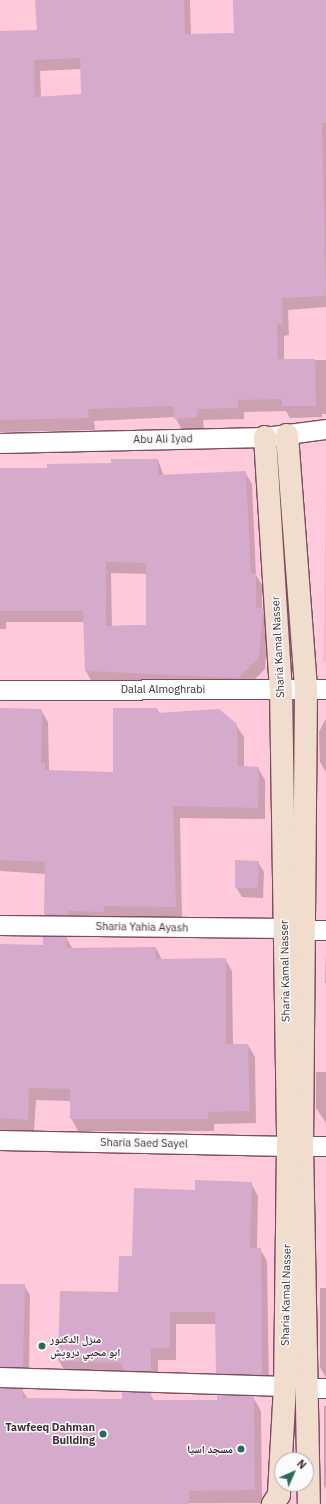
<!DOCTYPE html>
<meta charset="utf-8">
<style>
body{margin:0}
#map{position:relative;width:326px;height:1504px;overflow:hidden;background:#ffc9dc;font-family:"IBM Plex Sans","Noto Naskh Arabic",sans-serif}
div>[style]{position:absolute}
.built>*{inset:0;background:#f5bacf}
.shadow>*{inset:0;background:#0003}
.building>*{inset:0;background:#d5aaca}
.roads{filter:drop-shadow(1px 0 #7a4d5e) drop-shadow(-1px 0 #7a4d5e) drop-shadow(0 1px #7a4d5e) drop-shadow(0 -1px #7a4d5e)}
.minor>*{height:19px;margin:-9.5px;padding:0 9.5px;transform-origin:9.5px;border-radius:9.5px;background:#fff}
.secondary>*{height:22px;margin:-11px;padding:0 11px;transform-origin:11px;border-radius:11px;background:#f1ddce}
.dots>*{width:11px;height:11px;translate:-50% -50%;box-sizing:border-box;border:2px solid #fbfbfb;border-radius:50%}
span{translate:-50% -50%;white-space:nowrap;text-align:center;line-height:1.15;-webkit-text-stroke:3px #fbfbfb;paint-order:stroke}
.street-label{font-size:11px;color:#432e36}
.poi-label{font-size:11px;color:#432e36;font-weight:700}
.left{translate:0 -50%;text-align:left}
.right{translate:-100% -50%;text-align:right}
.north{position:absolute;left:274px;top:1452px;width:40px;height:40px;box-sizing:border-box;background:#fbfbfb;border:1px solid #b1a9ac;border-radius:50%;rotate:45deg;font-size:11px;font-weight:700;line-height:16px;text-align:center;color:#432e36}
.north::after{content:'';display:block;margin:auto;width:14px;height:18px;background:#286b5c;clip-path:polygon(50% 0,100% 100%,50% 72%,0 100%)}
</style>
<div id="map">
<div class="built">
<i style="clip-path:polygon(326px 489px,326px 663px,323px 661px)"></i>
</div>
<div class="shadow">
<i style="clip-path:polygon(evenodd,36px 0,190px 0,191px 35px,235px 34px,234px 0,326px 0,326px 307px,288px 310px,289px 335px,284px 336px,284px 360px,326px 360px,326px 414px,322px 414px,322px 417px,290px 418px,286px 411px,244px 412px,244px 419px,203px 420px,204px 429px,182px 430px,175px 417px,94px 421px,95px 430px,0 432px,0 32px,38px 31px,36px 0,81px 69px,82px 95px,41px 97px,40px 71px,81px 69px)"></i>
<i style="clip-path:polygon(evenodd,158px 460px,164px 476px,245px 472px,252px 484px,256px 575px,262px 585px,262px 609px,269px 620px,265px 669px,245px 689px,92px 682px,86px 671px,84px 622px,6px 622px,6px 629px,0 629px,0 469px,48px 469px,158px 460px,111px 573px,147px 574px,147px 625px,112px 626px,111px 573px)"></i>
<i style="clip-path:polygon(0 709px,41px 710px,48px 722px,49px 771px,114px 773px,157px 709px,160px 714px,236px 725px,244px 737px,244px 767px,258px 768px,265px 780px,265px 819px,180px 818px,182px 919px,51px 926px,45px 914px,46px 874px,0 871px)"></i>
<i style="clip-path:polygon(325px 720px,326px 720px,326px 772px,320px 762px,319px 732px)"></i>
<i style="clip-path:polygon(258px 862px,264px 872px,263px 898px,242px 897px,236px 887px)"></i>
<i style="clip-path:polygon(66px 938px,73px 949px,156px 948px,162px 960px,225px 959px,232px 971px,233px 1045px,248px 1045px,255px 1057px,256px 1123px,214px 1124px,214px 1131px,78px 1131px,71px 1118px,71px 1101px,36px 1100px,34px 1132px,0 1130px,0 945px,44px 946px)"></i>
<i style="clip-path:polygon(326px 948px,326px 984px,325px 983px)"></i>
<i style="clip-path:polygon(316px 1072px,326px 1072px,326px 1123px,316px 1108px)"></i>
<i style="clip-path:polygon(251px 1183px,258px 1196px,257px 1249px,260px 1249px,267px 1261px,269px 1386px,224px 1385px,217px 1373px,216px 1324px,176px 1324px,176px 1360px,158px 1360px,158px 1383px,66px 1373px,59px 1361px,61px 1292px,119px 1293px,133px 1257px,196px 1191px)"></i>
<i style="clip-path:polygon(0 1285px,24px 1285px,30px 1295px,29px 1376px,0 1376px)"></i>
<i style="clip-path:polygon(320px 1288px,326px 1288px,326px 1378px,320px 1367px)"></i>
<i style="clip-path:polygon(22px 1390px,28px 1399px,123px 1400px,150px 1394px,154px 1401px,218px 1401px,253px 1397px,261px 1411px,262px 1503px,0 1504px,0 1399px)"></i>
<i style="clip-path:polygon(324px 1406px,326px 1406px,326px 1489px,324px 1486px)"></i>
</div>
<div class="building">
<i style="clip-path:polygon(evenodd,35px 0,184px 0,185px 34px,234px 33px,233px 0,326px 0,326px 123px,322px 123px,326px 296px,282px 298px,283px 324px,277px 324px,278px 359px,315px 359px,316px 406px,282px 406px,282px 399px,238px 400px,238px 408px,197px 409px,197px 417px,174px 419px,173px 406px,88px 409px,89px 418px,0 420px,0 31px,37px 30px,35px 0,80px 58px,81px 94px,35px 97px,34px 60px,80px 58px)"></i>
<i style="clip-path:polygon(evenodd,111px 459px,158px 459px,158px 475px,246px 471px,251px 573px,256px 573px,256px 608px,263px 608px,259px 658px,238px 678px,85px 671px,83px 611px,0 611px,0 468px,47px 468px,47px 464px,111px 463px,111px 459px,106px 562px,146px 563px,146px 625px,106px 626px,106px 562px)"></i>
<i style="clip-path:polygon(0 708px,42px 709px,41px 763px,45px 763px,45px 770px,113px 772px,113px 708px,157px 708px,157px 713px,219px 709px,237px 724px,238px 766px,259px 767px,258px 808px,173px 806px,176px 907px,104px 906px,104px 912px,68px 911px,68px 915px,44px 914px,45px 862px,0 860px)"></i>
<i style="clip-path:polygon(235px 860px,259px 861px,258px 888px,235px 888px)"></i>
<i style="clip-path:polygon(43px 936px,67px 937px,66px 948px,156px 947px,156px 959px,226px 958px,226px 1044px,248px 1044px,250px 1111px,208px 1112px,208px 1119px,70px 1119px,70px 1089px,29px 1088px,28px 1120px,0 1118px,0 944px,43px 945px)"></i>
<i style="clip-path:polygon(195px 1180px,252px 1182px,250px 1248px,261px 1248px,262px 1374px,216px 1373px,215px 1312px,170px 1312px,170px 1348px,151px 1348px,151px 1371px,122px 1370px,122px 1363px,58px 1361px,60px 1291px,118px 1292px,119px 1256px,132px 1256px,134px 1188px,195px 1190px)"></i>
<i style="clip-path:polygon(0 1284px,25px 1284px,23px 1367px,0 1366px)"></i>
<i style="clip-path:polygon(0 1388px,23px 1389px,23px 1398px,122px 1399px,122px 1392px,151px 1393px,151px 1400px,217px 1400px,217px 1395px,254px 1396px,255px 1490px,189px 1491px,189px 1504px,0 1504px)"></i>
</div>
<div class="roads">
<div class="minor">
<i style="left:0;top:443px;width:265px;rotate:-1.3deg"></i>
<i style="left:265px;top:437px;width:62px;rotate:-7.5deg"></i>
<i style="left:0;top:690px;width:326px;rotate:-0.2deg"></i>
<i style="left:0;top:925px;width:284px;rotate:0.6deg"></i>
<i style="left:305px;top:930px;width:21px"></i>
<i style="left:0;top:1140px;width:288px;rotate:1.2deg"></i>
<i style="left:302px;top:1146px;width:24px"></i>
<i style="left:0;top:1377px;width:285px;rotate:1.8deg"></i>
<i style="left:307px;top:1388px;width:19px"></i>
</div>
<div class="secondary">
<i style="left:287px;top:435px;width:255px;rotate:85.7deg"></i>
<i style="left:306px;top:689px;width:457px;rotate:90.5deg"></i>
<i style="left:302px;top:1146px;width:358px;rotate:88.9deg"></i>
<i style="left:265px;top:437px;width:252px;rotate:86.4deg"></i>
<i style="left:281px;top:688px;width:458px;rotate:89.1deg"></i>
<i style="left:288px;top:1146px;width:240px;rotate:90.7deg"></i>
<i style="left:285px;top:1386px;width:109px;rotate:93.2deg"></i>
<i style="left:279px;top:1495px;width:11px;rotate:124deg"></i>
</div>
</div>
<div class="dots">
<i style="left:42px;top:1346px;background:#286b5c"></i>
<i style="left:103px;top:1434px;background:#286b5c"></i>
<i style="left:241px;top:1449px;background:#286b5c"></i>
</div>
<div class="street-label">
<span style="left:163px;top:439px;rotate:-1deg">Abu Ali Iyad</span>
<span style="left:278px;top:647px;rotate:-93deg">Sharia Kamal Nasser</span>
<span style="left:163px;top:689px">Dalal Almoghrabi</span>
<span style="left:142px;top:927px;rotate:1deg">Sharia Yahia Ayash</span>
<span style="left:285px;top:971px;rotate:-91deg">Sharia Kamal Nasser</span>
<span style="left:144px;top:1143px;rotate:1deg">Sharia Saed Sayel</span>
<span style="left:286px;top:1295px;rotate:-89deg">Sharia Kamal Nasser</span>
</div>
<div class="poi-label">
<span class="left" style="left:50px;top:1346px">منزل الدكتور<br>ابو محيي درويش</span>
<span class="right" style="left:95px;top:1434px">Tawfeeq Dahman<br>Building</span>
<span class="right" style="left:233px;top:1449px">مسجد اسيا</span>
</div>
<div class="north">N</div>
</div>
